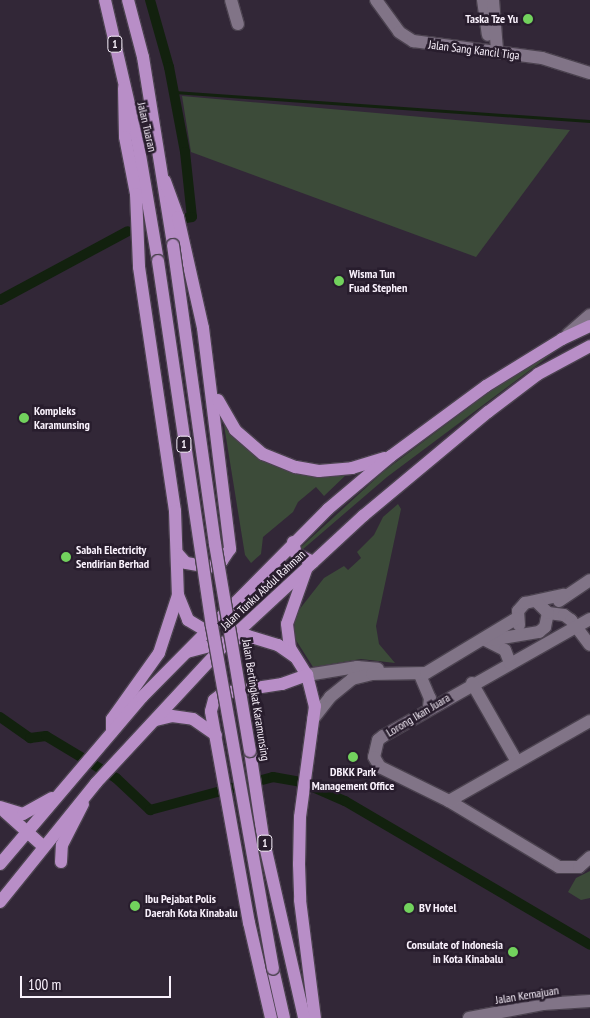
<!DOCTYPE html>
<style>
body{margin:0}
#map{position:relative;width:590px;height:1018px;overflow:hidden;background:#322737;font-family:"PT Sans Narrow",sans-serif}
div>[style]{position:absolute}
.green>*{inset:0;background:#3c4b39}
.stream>*{height:3px;margin:-1.5px;padding:0 1.5px;transform-origin:1.5px;border-radius:1.5px;background:#12210e}
.canal>*{height:10px;margin:-5px;padding:0 5px;transform-origin:5px;border-radius:5px;background:#12210e}
.roads{filter:drop-shadow(1px 0 #4b424f) drop-shadow(-1px 0 #4b424f) drop-shadow(0 1px #4b424f) drop-shadow(0 -1px #4b424f)}
.minor>*{height:12px;margin:-6px;padding:0 6px;transform-origin:6px;border-radius:6px;background:#817487}
.major>*{height:12px;margin:-6px;padding:0 6px;transform-origin:6px;border-radius:6px;background:#b88ec7}
.bridges{filter:drop-shadow(1px 0 #4b424f) drop-shadow(-1px 0 #4b424f) drop-shadow(0 1px #4b424f) drop-shadow(0 -1px #4b424f)}
.major-bridge>*{height:12px;margin:-6px;padding:0 6px;transform-origin:6px;border-radius:6px;background:#b88ec7}
.dots>*{width:14px;height:14px;translate:-50% -50%;box-sizing:border-box;border:2px solid #281d2d;border-radius:50%}
span{translate:-50% -50%;white-space:nowrap;text-align:center;line-height:1.15;-webkit-text-stroke:5px #281d2d;paint-order:stroke}
.shield-label span{padding:1px 4px;background:#281d2d;border:1px solid;border-radius:4px;-webkit-text-stroke-width:0}
.shield-label{font-size:11px;color:#f9f1fc;font-weight:700}
.poi-label{font-size:12px;color:#f9f1fc;font-weight:700}
.right{translate:-100% -50%;text-align:right}
.left{translate:0 -50%;text-align:left}
.street-label{font-size:12px;color:#f9f1fc}
.scale{position:absolute;left:20px;top:976px;width:151px;height:22px;box-sizing:border-box;border:2px solid #f9f1fc;border-top:0;padding-left:6px;font-size:15px;line-height:18px;white-space:nowrap;color:#f9f1fc;-webkit-text-stroke:4px #281d2d;paint-order:stroke}
</style>
<div id="map">
<div class="green">
<i style="clip-path:polygon(182px 96px,570px 130px,476px 257px,191px 152px)"></i>
<i style="clip-path:polygon(561px 347px,387px 477px,302px 550px,299px 549px,383px 472px,505px 380px)"></i>
<i style="clip-path:polygon(224px 425px,260px 455px,347px 474px,324px 496px,316px 487px,298px 502px,293px 512px,263px 537px,261px 554px,251px 563px,245px 555px)"></i>
<i style="clip-path:polygon(398px 504px,401px 509px,376px 626px,379px 644px,395px 663px,361px 659px,313px 667px,294px 637px,295px 615px,324px 578px,344px 566px,348px 570px,361px 558px,357px 552px,374px 535px,383px 517px)"></i>
<i style="clip-path:polygon(590px 871px,590px 898px,581px 900px,568px 892px,576px 878px)"></i>
</div>
<div class="stream">
<i style="left:174px;top:92px;width:417px;rotate:4deg"></i>
</div>
<div class="canal">
<i style="left:150px;top:0;width:70px;rotate:74.2deg"></i>
<i style="left:169px;top:67px;width:86px;rotate:79.3deg"></i>
<i style="left:185px;top:152px;width:65px;rotate:83.9deg"></i>
<i style="left:192px;top:217px;width:5px;rotate:169deg"></i>
<i style="left:0;top:300px;width:145px;rotate:-28.3deg"></i>
<i style="left:0;top:717px;width:37px;rotate:35deg"></i>
<i style="left:30px;top:738px;width:16px;rotate:-7deg"></i>
<i style="left:46px;top:736px;width:82px;rotate:31deg"></i>
<i style="left:116px;top:778px;width:47px;rotate:43.3deg"></i>
<i style="left:150px;top:810px;width:127px;rotate:-15deg"></i>
<i style="left:273px;top:777px;width:28px;rotate:10deg"></i>
<i style="left:301px;top:782px;width:48px;rotate:23.4deg"></i>
<i style="left:345px;top:801px;width:284px;rotate:30.4deg"></i>
</div>
<div class="roads">
<div class="minor">
<i style="left:231px;top:0;width:25px;rotate:74deg"></i>
<i style="left:376px;top:0;width:39px;rotate:54deg"></i>
<i style="left:399px;top:32px;width:17px;rotate:33deg"></i>
<i style="left:413px;top:41px;width:130px;rotate:7.5deg"></i>
<i style="left:542px;top:58px;width:50px;rotate:17.4deg"></i>
<i style="left:483px;top:0;width:35px;rotate:82deg"></i>
<i style="left:493px;top:0;width:50px;rotate:85.4deg"></i>
<i style="left:568px;top:334px;width:29px;rotate:-41deg"></i>
<i style="left:559px;top:601px;width:37px;rotate:-34deg"></i>
<i style="left:548px;top:613px;width:16px;rotate:7deg"></i>
<i style="left:564px;top:615px;width:9px;rotate:36deg"></i>
<i style="left:571px;top:620px;width:31px;rotate:53deg"></i>
<i style="left:590px;top:619px;width:238px;rotate:150.5deg"></i>
<i style="left:383px;top:736px;width:6px;rotate:141deg"></i>
<i style="left:378px;top:740px;width:17px;rotate:103deg"></i>
<i style="left:374px;top:757px;width:12px;rotate:59deg"></i>
<i style="left:380px;top:767px;width:77px;rotate:26.2deg"></i>
<i style="left:449px;top:801px;width:128px;rotate:31deg"></i>
<i style="left:559px;top:867px;width:20px"></i>
<i style="left:579px;top:867px;width:15px;rotate:-42deg"></i>
<i style="left:519px;top:625px;width:14px;rotate:-94deg"></i>
<i style="left:518px;top:611px;width:11px;rotate:-49deg"></i>
<i style="left:525px;top:603px;width:40px;rotate:-12deg"></i>
<i style="left:485px;top:640px;width:22px;rotate:27deg"></i>
<i style="left:505px;top:650px;width:14px;rotate:69deg"></i>
<i style="left:490px;top:640px;width:50px;rotate:-9.3deg"></i>
<i style="left:539px;top:632px;width:8px;rotate:-40deg"></i>
<i style="left:545px;top:627px;width:14px;rotate:-78deg"></i>
<i style="left:548px;top:613px;width:16px;rotate:-135deg"></i>
<i style="left:307px;top:675px;width:51px;rotate:-9.1deg"></i>
<i style="left:357px;top:667px;width:21px;rotate:5deg"></i>
<i style="left:420px;top:675px;width:25px;rotate:67deg"></i>
<i style="left:430px;top:698px;width:9px;rotate:96deg"></i>
<i style="left:472px;top:683px;width:91px;rotate:60.3deg"></i>
<i style="left:313px;top:719px;width:28px;rotate:-52deg"></i>
<i style="left:330px;top:697px;width:28px;rotate:-39deg"></i>
<i style="left:352px;top:679px;width:21px;rotate:-14deg"></i>
<i style="left:372px;top:674px;width:54px;rotate:-1.1deg"></i>
<i style="left:426px;top:673px;width:106px;rotate:-31.1deg"></i>
<i style="left:449px;top:801px;width:162px;rotate:-29.6deg"></i>
<i style="left:469px;top:1018px;width:75px;rotate:-10.7deg"></i>
<i style="left:543px;top:1004px;width:47px;rotate:-3.7deg"></i>
</div>
<div class="major">
<i style="left:105px;top:0;width:147px;rotate:77deg"></i>
<i style="left:138px;top:143px;width:120px;rotate:80.4deg"></i>
<i style="left:128px;top:0;width:59px;rotate:75.3deg"></i>
<i style="left:143px;top:57px;width:190px;rotate:80.9deg"></i>
<i style="left:124px;top:88px;width:49px;rotate:88.8deg"></i>
<i style="left:125px;top:137px;width:58px;rotate:79.1deg"></i>
<i style="left:136px;top:194px;width:73px;rotate:87.6deg"></i>
<i style="left:139px;top:267px;width:247px;rotate:81.6deg"></i>
<i style="left:175px;top:511px;width:84px;rotate:88deg"></i>
<i style="left:178px;top:595px;width:27px;rotate:68deg"></i>
<i style="left:188px;top:620px;width:26px;rotate:31deg"></i>
<i style="left:165px;top:181px;width:38px;rotate:70deg"></i>
<i style="left:178px;top:217px;width:114px;rotate:77.3deg"></i>
<i style="left:203px;top:328px;width:223px;rotate:83deg"></i>
<i style="left:230px;top:549px;width:14px;rotate:124deg"></i>
<i style="left:222px;top:561px;width:14px;rotate:155deg"></i>
<i style="left:209px;top:567px;width:23px;rotate:-170deg"></i>
<i style="left:186px;top:563px;width:12px;rotate:-132deg"></i>
<i style="left:218px;top:400px;width:34px;rotate:60deg"></i>
<i style="left:235px;top:430px;width:37px;rotate:41deg"></i>
<i style="left:263px;top:454px;width:35px;rotate:22deg"></i>
<i style="left:296px;top:467px;width:23px;rotate:10deg"></i>
<i style="left:319px;top:471px;width:33px;rotate:-5deg"></i>
<i style="left:352px;top:468px;width:34px;rotate:-17deg"></i>
<i style="left:293px;top:542px;width:12px;rotate:76deg"></i>
<i style="left:296px;top:554px;width:19px;rotate:25deg"></i>
<i style="left:306px;top:570px;width:57px;rotate:109.4deg"></i>
<i style="left:287px;top:624px;width:24px;rotate:83deg"></i>
<i style="left:290px;top:648px;width:32px;rotate:58deg"></i>
<i style="left:307px;top:675px;width:32px;rotate:76deg"></i>
<i style="left:315px;top:706px;width:112px;rotate:97.7deg"></i>
<i style="left:300px;top:817px;width:47px;rotate:91.2deg"></i>
<i style="left:299px;top:864px;width:36px;rotate:88deg"></i>
<i style="left:300px;top:900px;width:119px;rotate:82.8deg"></i>
<i style="left:187px;top:652px;width:63px;rotate:-14.7deg"></i>
<i style="left:248px;top:636px;width:31px;rotate:17deg"></i>
<i style="left:278px;top:645px;width:21px;rotate:35deg"></i>
<i style="left:156px;top:720px;width:16px;rotate:-14deg"></i>
<i style="left:172px;top:716px;width:21px;rotate:8deg"></i>
<i style="left:193px;top:719px;width:28px;rotate:35deg"></i>
<i style="left:112px;top:732px;width:13px;rotate:-90deg"></i>
<i style="left:112px;top:719px;width:81px;rotate:-54.5deg"></i>
<i style="left:159px;top:653px;width:61px;rotate:-71.9deg"></i>
<i style="left:250px;top:751px;width:87px;rotate:81.4deg"></i>
<i style="left:263px;top:837px;width:186px;rotate:77.2deg"></i>
<i style="left:0;top:807px;width:24px;rotate:17deg"></i>
<i style="left:23px;top:814px;width:33px;rotate:-29deg"></i>
<i style="left:5px;top:812px;width:52px;rotate:41.9deg"></i>
<i style="left:61px;top:862px;width:17px;rotate:-87deg"></i>
<i style="left:62px;top:845px;width:46px;rotate:-62.9deg"></i>
<i style="left:0;top:864px;width:219px;rotate:-49.6deg"></i>
<i style="left:142px;top:697px;width:264px;rotate:-45.3deg"></i>
<i style="left:328px;top:509px;width:82px;rotate:-40.1deg"></i>
<i style="left:391px;top:456px;width:118px;rotate:-36.4deg"></i>
<i style="left:486px;top:386px;width:89px;rotate:-31.7deg"></i>
<i style="left:562px;top:339px;width:31px;rotate:-25deg"></i>
<i style="left:0;top:902px;width:153px;rotate:-51.1deg"></i>
<i style="left:96px;top:783px;width:195px;rotate:-47.1deg"></i>
<i style="left:229px;top:640px;width:183px;rotate:-42.8deg"></i>
<i style="left:363px;top:516px;width:163px;rotate:-39.8deg"></i>
<i style="left:488px;top:412px;width:63px;rotate:-37.2deg"></i>
<i style="left:538px;top:374px;width:59px;rotate:-28.3deg"></i>
<i style="left:273px;top:969px;width:50px;rotate:77.3deg"></i>
<i style="left:271px;top:1018px;width:98px;rotate:-103deg"></i>
<i style="left:249px;top:923px;width:215px;rotate:-100.2deg"></i>
<i style="left:211px;top:711px;width:11px;rotate:-75deg"></i>
<i style="left:214px;top:700px;width:11px;rotate:-38deg"></i>
<i style="left:223px;top:693px;width:60px;rotate:-8.7deg"></i>
<i style="left:282px;top:684px;width:27px;rotate:-20deg"></i>
</div>
</div>
<div class="bridges">
<div class="major-bridge">
<i style="left:173px;top:245px;width:302px;rotate:82deg"></i>
<i style="left:215px;top:544px;width:210px;rotate:80.4deg"></i>
<i style="left:158px;top:261px;width:369px;rotate:81.6deg"></i>
<i style="left:212px;top:626px;width:348px;rotate:79.9deg"></i>
</div>
</div>
<div class="dots">
<i style="left:528px;top:19px;background:#72d25d"></i>
<i style="left:339px;top:281px;background:#72d25d"></i>
<i style="left:24px;top:418px;background:#72d25d"></i>
<i style="left:66px;top:557px;background:#72d25d"></i>
<i style="left:353px;top:757px;background:#72d25d"></i>
<i style="left:135px;top:906px;background:#72d25d"></i>
<i style="left:409px;top:908px;background:#72d25d"></i>
<i style="left:513px;top:952px;background:#72d25d"></i>
</div>
<div class="shield-label">
<span style="left:115px;top:44px">1</span>
<span style="left:184px;top:444px">1</span>
<span style="left:265px;top:843px">1</span>
</div>
<div class="poi-label">
<span class="right" style="left:518px;top:19px">Taska Tze Yu</span>
<span class="left" style="left:349px;top:281px">Wisma Tun<br>Fuad Stephen</span>
<span class="left" style="left:34px;top:418px">Kompleks<br>Karamunsing</span>
<span class="left" style="left:76px;top:557px">Sabah Electricity<br>Sendirian Berhad</span>
<span style="left:353px;top:779px">DBKK Park<br>Management Office</span>
<span class="left" style="left:145px;top:906px">Ibu Pejabat Polis<br>Daerah Kota Kinabalu</span>
<span class="left" style="left:419px;top:908px">BV Hotel</span>
<span class="right" style="left:503px;top:952px">Consulate of Indonesia<br>in Kota Kinabalu</span>
</div>
<div class="street-label">
<span style="left:474px;top:50px;rotate:7deg">Jalan Sang Kancil Tiga</span>
<span style="left:147px;top:127px;rotate:77deg">Jalan Tuaran</span>
<span style="left:263px;top:590px;rotate:-43deg">Jalan Tunku Abdul Rahman</span>
<span style="left:256px;top:700px;rotate:81deg">Jalan Bertingkat Karamunsing</span>
<span style="left:418px;top:715px;rotate:-31deg">Lorong Ikan Juara</span>
<span style="left:527px;top:995px;rotate:-9deg">Jalan Kemajuan</span>
</div>
<div class="scale">100 m</div>
</div>
